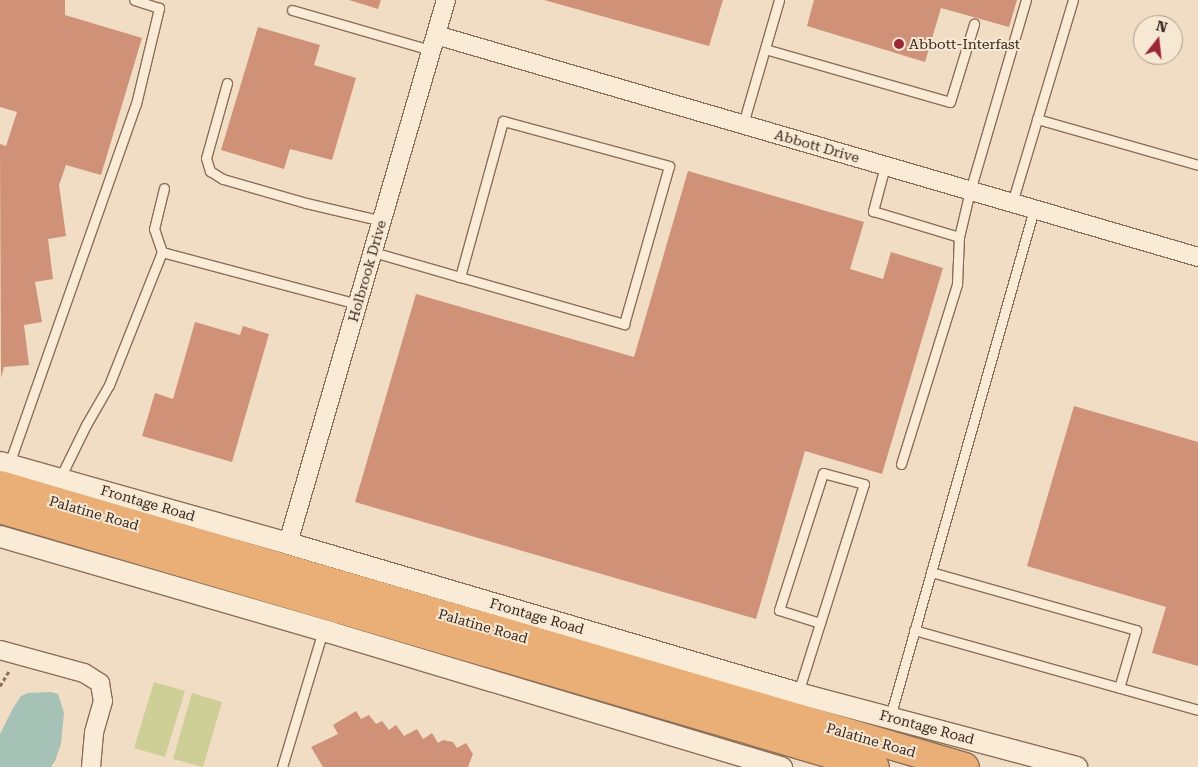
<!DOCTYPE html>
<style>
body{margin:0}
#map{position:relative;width:1198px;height:767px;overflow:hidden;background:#f0ddc3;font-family:"Roboto Serif",serif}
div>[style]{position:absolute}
.green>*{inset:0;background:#cece97}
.water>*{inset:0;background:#a6c2b6}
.building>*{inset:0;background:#cf9278}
.path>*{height:3px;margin-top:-1.5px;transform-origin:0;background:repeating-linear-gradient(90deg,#8b6e59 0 4px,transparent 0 6.5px)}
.roads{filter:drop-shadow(1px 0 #8b6e59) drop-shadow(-1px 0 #8b6e59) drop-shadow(0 1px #8b6e59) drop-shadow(0 -1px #8b6e59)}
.service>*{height:9px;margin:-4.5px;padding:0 4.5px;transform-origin:4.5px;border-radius:4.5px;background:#faebd7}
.minor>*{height:18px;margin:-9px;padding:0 9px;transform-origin:9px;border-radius:9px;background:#faebd7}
.tertiary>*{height:21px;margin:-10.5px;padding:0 10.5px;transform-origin:10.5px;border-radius:10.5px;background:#faebd7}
.trunk>*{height:28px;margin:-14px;padding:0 14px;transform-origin:14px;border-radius:14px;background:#eaaf76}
.dots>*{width:14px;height:14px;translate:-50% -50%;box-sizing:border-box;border:2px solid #f7e8d3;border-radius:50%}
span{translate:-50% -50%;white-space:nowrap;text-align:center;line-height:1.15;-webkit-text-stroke:4px #f7e8d3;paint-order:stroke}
.poi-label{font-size:14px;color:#3a281e}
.left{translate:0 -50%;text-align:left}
.street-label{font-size:14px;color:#3a281e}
.north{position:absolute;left:1133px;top:15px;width:50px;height:50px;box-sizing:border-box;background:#f7e8d3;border:1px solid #ab9b8b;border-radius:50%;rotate:16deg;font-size:14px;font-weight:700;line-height:20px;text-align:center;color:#3a281e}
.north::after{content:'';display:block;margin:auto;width:18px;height:22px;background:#9c2736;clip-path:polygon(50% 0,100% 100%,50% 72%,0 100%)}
</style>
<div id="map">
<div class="green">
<i style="clip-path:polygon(154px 682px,185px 691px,165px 757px,134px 748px)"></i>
<i style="clip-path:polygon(192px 693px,222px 702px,203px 767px,173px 759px)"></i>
</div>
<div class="water">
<i style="clip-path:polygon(51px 692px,58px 694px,64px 713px,61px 744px,55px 761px,51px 767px,0 767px,0 734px,13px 708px,21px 696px,28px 693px)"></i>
</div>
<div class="building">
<i style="clip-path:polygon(0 0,65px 0,65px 15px,142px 38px,101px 175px,66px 165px,59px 185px,66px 236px,48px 239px,53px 279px,35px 282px,42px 322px,24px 325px,29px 365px,4px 367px,1px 378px,0 144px,6px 146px,17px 112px,0 107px)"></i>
<i style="clip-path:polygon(349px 0,381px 0,378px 9px)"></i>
<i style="clip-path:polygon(544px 0,723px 0,709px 46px)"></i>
<i style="clip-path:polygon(814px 0,1017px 0,1009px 27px,941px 8px,925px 62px,807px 26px)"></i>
<i style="clip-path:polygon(258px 27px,320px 45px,314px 65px,356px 78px,332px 160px,290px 149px,284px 169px,221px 150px)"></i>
<i style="clip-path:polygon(688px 171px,864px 222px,850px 269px,883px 279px,891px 252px,943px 268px,882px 474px,805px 451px,756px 619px,355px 502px,416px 294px,634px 357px)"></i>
<i style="clip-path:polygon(195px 322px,240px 335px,243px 326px,269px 334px,232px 462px,142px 436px,155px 393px,173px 399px)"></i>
<i style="clip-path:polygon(1074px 406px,1198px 442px,1198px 666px,1152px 653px,1166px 607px,1027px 566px)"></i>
<i style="clip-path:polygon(356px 711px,361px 719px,369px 715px,376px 724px,382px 721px,389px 730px,396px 725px,404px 736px,417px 729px,423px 739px,432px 733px,438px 743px,443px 740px,453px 742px,457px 748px,466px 743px,473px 754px,468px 767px,323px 767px,311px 747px,338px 734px,333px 725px)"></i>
</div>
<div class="path">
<i style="left:0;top:686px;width:17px;rotate:-59deg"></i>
</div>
<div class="roads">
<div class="service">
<i style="left:292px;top:10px;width:145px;rotate:16.1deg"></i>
<i style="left:765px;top:49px;width:192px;rotate:16deg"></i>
<i style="left:950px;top:102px;width:82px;rotate:-72.9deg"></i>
<i style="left:227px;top:83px;width:78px;rotate:105.6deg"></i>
<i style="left:206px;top:158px;width:14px;rotate:73deg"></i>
<i style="left:210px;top:171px;width:15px;rotate:32deg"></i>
<i style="left:223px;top:179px;width:86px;rotate:16.1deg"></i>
<i style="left:306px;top:203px;width:78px;rotate:13.3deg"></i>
<i style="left:1037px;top:119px;width:167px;rotate:15.9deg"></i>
<i style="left:743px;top:124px;width:129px;rotate:-73.8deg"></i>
<i style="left:885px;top:166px;width:47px;rotate:104.9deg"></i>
<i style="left:873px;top:211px;width:90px;rotate:16.8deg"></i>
<i style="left:959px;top:237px;width:47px;rotate:-76.6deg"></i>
<i style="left:970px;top:191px;width:199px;rotate:-73.7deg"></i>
<i style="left:1012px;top:203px;width:212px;rotate:-73.3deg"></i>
<i style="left:162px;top:252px;width:24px;rotate:-109deg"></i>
<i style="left:154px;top:229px;width:42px;rotate:-76.3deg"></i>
<i style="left:373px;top:252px;width:91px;rotate:16deg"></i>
<i style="left:460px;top:277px;width:171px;rotate:16deg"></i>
<i style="left:624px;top:324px;width:164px;rotate:-74.1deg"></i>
<i style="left:669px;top:166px;width:172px;rotate:-164.8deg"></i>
<i style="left:503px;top:121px;width:162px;rotate:105.4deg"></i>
<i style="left:9px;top:464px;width:382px;rotate:-70.6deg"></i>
<i style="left:136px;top:104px;width:99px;rotate:-76.5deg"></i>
<i style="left:159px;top:8px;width:26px;rotate:-162deg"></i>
<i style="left:901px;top:464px;width:189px;rotate:-72.7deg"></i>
<i style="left:957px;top:284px;width:47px;rotate:-87.6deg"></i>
<i style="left:60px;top:478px;width:59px;rotate:-63.9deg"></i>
<i style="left:86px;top:425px;width:46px;rotate:-60.1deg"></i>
<i style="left:109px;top:385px;width:143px;rotate:-68.3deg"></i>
<i style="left:162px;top:252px;width:203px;rotate:14.9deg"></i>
<i style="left:931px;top:572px;width:213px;rotate:15.8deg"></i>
<i style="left:1136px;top:630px;width:60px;rotate:106.3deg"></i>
<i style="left:914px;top:630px;width:295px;rotate:15.7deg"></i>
<i style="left:798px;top:693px;width:219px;rotate:-72.5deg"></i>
<i style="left:864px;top:484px;width:42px;rotate:-165deg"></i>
<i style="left:823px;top:473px;width:144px;rotate:107.8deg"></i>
<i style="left:779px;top:610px;width:43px;rotate:17.6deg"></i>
<i style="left:890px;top:717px;width:528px;rotate:-74.17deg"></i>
<i style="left:282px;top:767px;width:143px;rotate:-73.3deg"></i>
</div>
<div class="minor">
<i style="left:436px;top:35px;width:794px;rotate:16.24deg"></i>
<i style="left:288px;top:543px;width:566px;rotate:-73.78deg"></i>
<i style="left:0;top:650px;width:87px;rotate:15.3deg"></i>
<i style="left:84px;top:673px;width:19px;rotate:32deg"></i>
<i style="left:100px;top:683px;width:18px;rotate:81deg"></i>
<i style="left:103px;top:701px;width:33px;rotate:106deg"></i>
<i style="left:94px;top:733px;width:34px;rotate:95deg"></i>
</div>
<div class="tertiary">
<i style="left:0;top:462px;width:299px;rotate:15.7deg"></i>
<i style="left:288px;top:543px;width:532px;rotate:16.39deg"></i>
<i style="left:798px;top:693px;width:288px;rotate:14.9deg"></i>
<i style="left:0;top:536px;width:344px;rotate:16.2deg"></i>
<i style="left:330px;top:632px;width:471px;rotate:16.7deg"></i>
</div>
<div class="trunk">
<i style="left:0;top:485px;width:1005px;rotate:16.29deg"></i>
<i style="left:0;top:509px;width:912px;rotate:16.43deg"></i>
</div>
</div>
<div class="dots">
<i style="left:899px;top:44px;background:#9c2736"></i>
</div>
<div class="poi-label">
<span class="left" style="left:909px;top:44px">Abbott-Interfast</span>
</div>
<div class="street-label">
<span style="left:817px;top:146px;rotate:16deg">Abbott Drive</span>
<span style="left:367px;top:271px;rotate:-74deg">Holbrook Drive</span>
<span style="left:148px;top:503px;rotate:16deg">Frontage Road</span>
<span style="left:94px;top:513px;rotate:16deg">Palatine Road</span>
<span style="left:537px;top:616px;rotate:16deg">Frontage Road</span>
<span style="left:483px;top:626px;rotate:16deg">Palatine Road</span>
<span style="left:927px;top:727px;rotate:15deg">Frontage Road</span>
<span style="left:871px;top:740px;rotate:16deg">Palatine Road</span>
</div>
<div class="north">N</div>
</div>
